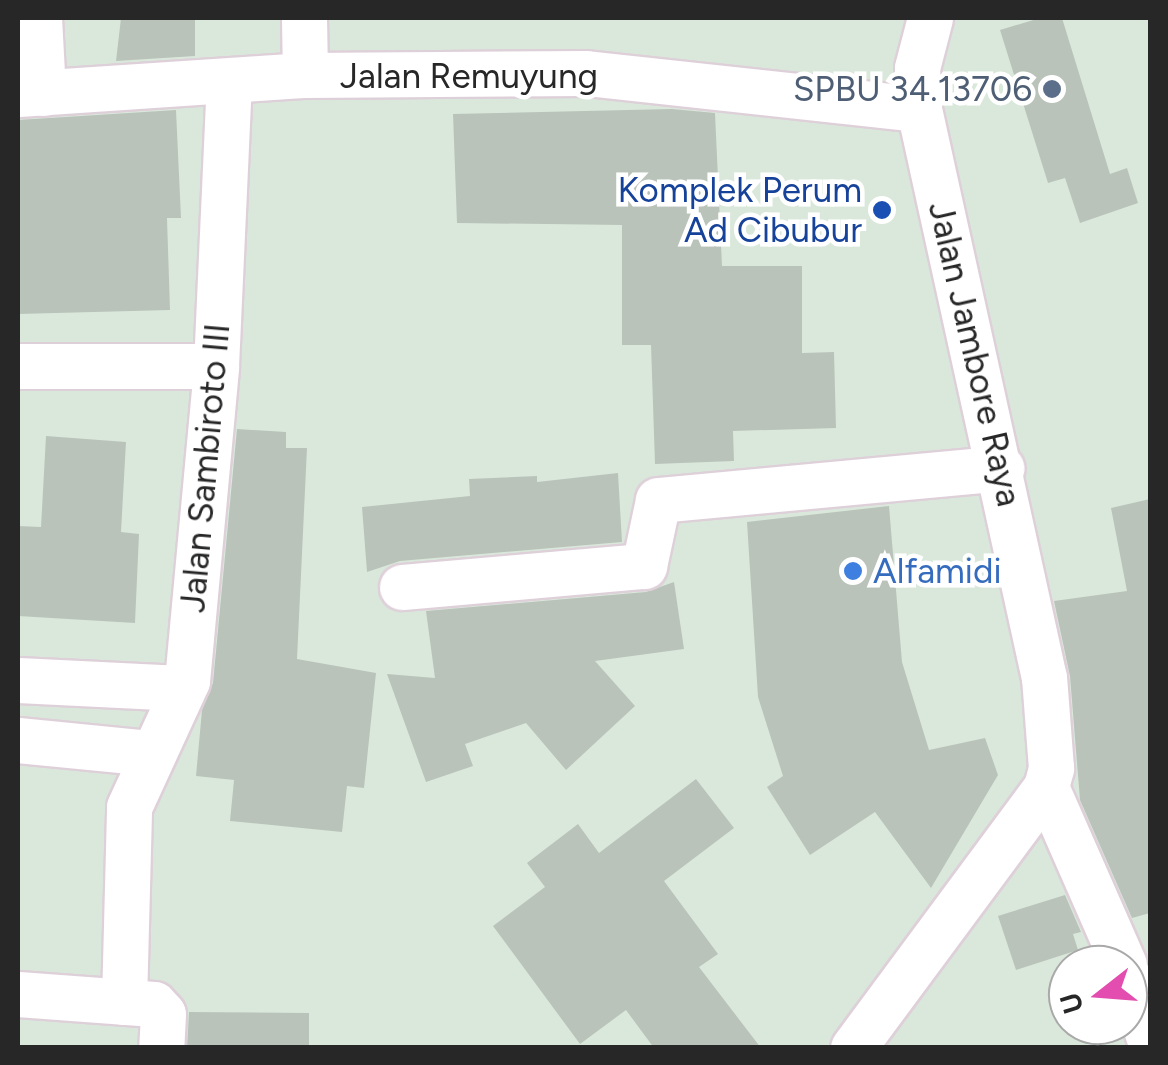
<!DOCTYPE html>
<style>
body{margin:0}
#map{position:relative;width:1168px;height:1065px;overflow:hidden;background:#dae8db;font-family:Figtree,sans-serif}
div>[style]{position:absolute}
.building>*{inset:0;background:#bac3ba}
.roads{filter:drop-shadow(2px 0 #ded0d9) drop-shadow(-2px 0 #ded0d9) drop-shadow(0 2px #ded0d9) drop-shadow(0 -2px #ded0d9)}
.minor>*{height:45px;margin:-22.5px;padding:0 22.5px;transform-origin:22.5px;border-radius:22.5px;background:#fff}
.dots>*{width:28px;height:28px;translate:-50% -50%;box-sizing:border-box;border:5px solid #fff;border-radius:50%}
span{translate:-50% -50%;white-space:nowrap;text-align:center;line-height:1.15;-webkit-text-stroke:9px #fff;paint-order:stroke}
.street-label{font-size:35px;color:#272727}
.service-label{font-size:35px;color:#4e5e75}
.right{translate:-100% -50%;text-align:right}
.transit-label{font-size:35px;color:#164399}
.shop-label{font-size:35px;color:#366cbe}
.left{translate:0 -50%;text-align:left}
.frame{position:absolute;inset:0;border:20px solid #272727;pointer-events:none}
.north{position:absolute;left:1048px;top:945px;width:100px;height:100px;box-sizing:border-box;background:#fff;border:2px solid #a9a9a9;border-radius:50%;rotate:253deg;font-size:28px;font-weight:700;line-height:40px;text-align:center;color:#272727}
.north::after{content:'';display:block;margin:auto;width:35px;height:45px;background:#e24daf;clip-path:polygon(50% 0,100% 100%,50% 72%,0 100%)}
</style>
<div id="map">
<div class="building">
<i style="clip-path:polygon(121px 18px,195px 18px,195px 56px,116px 61px)"></i>
<i style="clip-path:polygon(1040px 18px,1062px 18px,1110px 174px,1127px 168px,1138px 203px,1080px 223px,1065px 178px,1048px 183px,1000px 30px)"></i>
<i style="clip-path:polygon(672px 109px,715px 113px,722px 266px,802px 266px,802px 353px,834px 352px,836px 428px,733px 431px,734px 461px,655px 464px,651px 345px,622px 345px,622px 225px,457px 223px,453px 114px)"></i>
<i style="clip-path:polygon(176px 110px,181px 218px,167px 218px,170px 310px,18px 314px,18px 120px)"></i>
<i style="clip-path:polygon(237px 429px,286px 432px,286px 448px,307px 448px,297px 659px,376px 673px,364px 788px,347px 786px,342px 832px,230px 821px,234px 780px,196px 776px,202px 710px,213px 683px)"></i>
<i style="clip-path:polygon(46px 436px,126px 442px,121px 532px,139px 534px,135px 623px,18px 616px,18px 526px,41px 527px)"></i>
<i style="clip-path:polygon(618px 473px,622px 542px,400px 561px,367px 572px,362px 507px,470px 496px,469px 479px,537px 476px,537px 482px)"></i>
<i style="clip-path:polygon(1150px 499px,1150px 913px,1132px 918px,1080px 800px,1070px 676px,1054px 601px,1127px 591px,1111px 508px)"></i>
<i style="clip-path:polygon(889px 506px,902px 662px,929px 750px,985px 738px,998px 775px,931px 888px,875px 812px,810px 855px,767px 787px,783px 776px,758px 697px,747px 522px)"></i>
<i style="clip-path:polygon(674px 582px,684px 649px,595px 661px,635px 706px,566px 770px,526px 723px,465px 744px,473px 766px,426px 782px,387px 674px,435px 678px,426px 611px,646px 592px)"></i>
<i style="clip-path:polygon(696px 779px,734px 828px,664px 881px,718px 954px,699px 967px,761px 1048px,654px 1048px,626px 1010px,580px 1044px,493px 926px,545px 887px,527px 863px,578px 824px,599px 853px)"></i>
<i style="clip-path:polygon(1065px 895px,1081px 932px,1073px 934px,1078px 950px,1016px 970px,998px 916px)"></i>
<i style="clip-path:polygon(189px 1012px,309px 1013px,309px 1048px,187px 1048px)"></i>
</div>
<div class="roads">
<div class="minor">
<i style="left:39px;top:18px;width:75px;rotate:86.9deg"></i>
<i style="left:304px;top:18px;width:57px;rotate:89deg"></i>
<i style="left:18px;top:94px;width:288px;rotate:-3.8deg"></i>
<i style="left:305px;top:75px;width:281px;rotate:-0.4deg"></i>
<i style="left:586px;top:73px;width:335px;rotate:6.2deg"></i>
<i style="left:18px;top:366px;width:198px"></i>
<i style="left:402px;top:587px;width:243px;rotate:-5deg"></i>
<i style="left:644px;top:566px;width:67px;rotate:-78deg"></i>
<i style="left:658px;top:500px;width:345px;rotate:-5.3deg"></i>
<i style="left:18px;top:680px;width:163px;rotate:2.8deg"></i>
<i style="left:18px;top:740px;width:134px;rotate:5.6deg"></i>
<i style="left:1046px;top:787px;width:194px;rotate:66.3deg"></i>
<i style="left:1128px;top:977px;width:68px;rotate:71deg"></i>
<i style="left:18px;top:994px;width:136px;rotate:4.2deg"></i>
<i style="left:154px;top:1004px;width:13px;rotate:48deg"></i>
<i style="left:163px;top:1014px;width:34px;rotate:93deg"></i>
<i style="left:124px;top:1002px;width:195px;rotate:-88.5deg"></i>
<i style="left:129px;top:807px;width:139px;rotate:-65.3deg"></i>
<i style="left:187px;top:681px;width:316px;rotate:-84.7deg"></i>
<i style="left:216px;top:366px;width:285px;rotate:-87.4deg"></i>
<i style="left:853px;top:1048px;width:325px;rotate:-53.5deg"></i>
<i style="left:1046px;top:787px;width:20px;rotate:-75deg"></i>
<i style="left:1051px;top:768px;width:90px;rotate:-94.4deg"></i>
<i style="left:1044px;top:678px;width:583px;rotate:-102.39deg"></i>
<i style="left:919px;top:109px;width:41px;rotate:-92.8deg"></i>
<i style="left:917px;top:68px;width:52px;rotate:-75.4deg"></i>
</div>
</div>
<div class="dots">
<i style="left:1052px;top:89px;background:#5c6f8a"></i>
<i style="left:882px;top:210px;background:#1a4fb4"></i>
<i style="left:853px;top:571px;background:#3f7fe0"></i>
</div>
<div class="street-label">
<span style="left:469px;top:76px">Jalan Remuyung</span>
<span style="left:975px;top:354px;rotate:77deg">Jalan Jambore Raya</span>
<span style="left:205px;top:468px;rotate:-85deg">Jalan Sambiroto III</span>
</div>
<div class="service-label">
<span class="right" style="left:1032px;top:89px">SPBU 34.13706</span>
</div>
<div class="transit-label">
<span class="right" style="left:862px;top:210px">Komplek Perum<br>Ad Cibubur</span>
</div>
<div class="shop-label">
<span class="left" style="left:873px;top:571px">Alfamidi</span>
</div>
<div class="frame"></div>
<div class="north">U</div>
</div>
